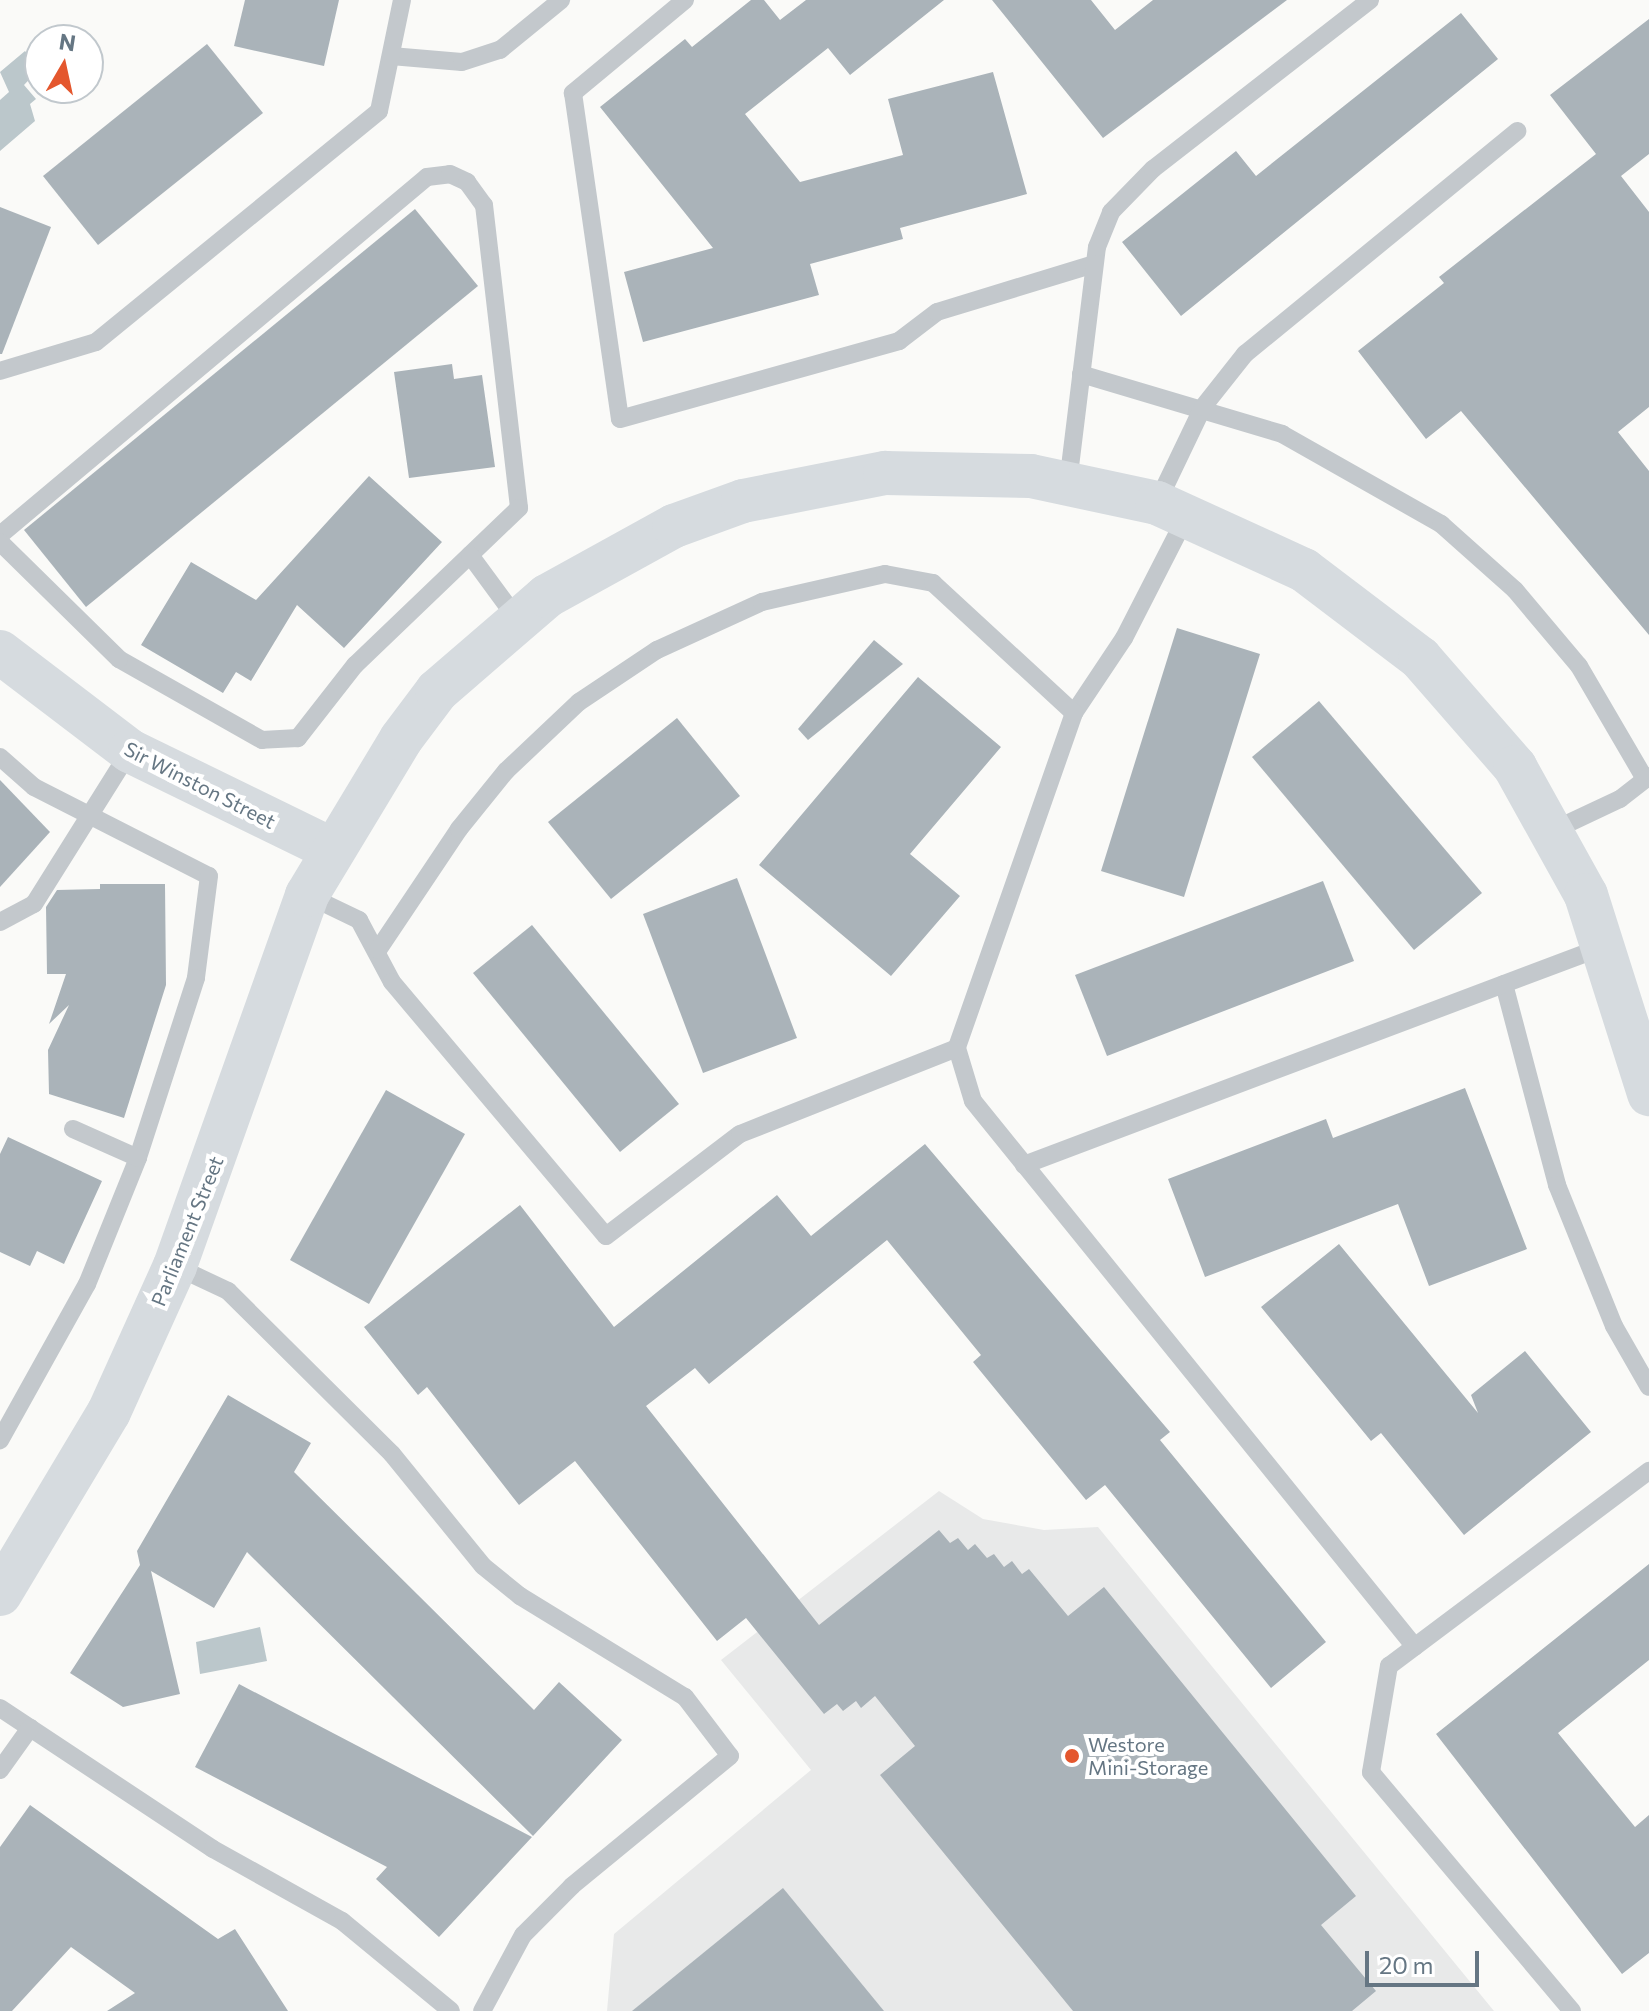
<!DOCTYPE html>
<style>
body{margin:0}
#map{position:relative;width:1649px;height:2011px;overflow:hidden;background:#fafaf8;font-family:Commissioner,sans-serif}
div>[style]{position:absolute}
.built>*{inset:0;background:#e8e9e9}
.water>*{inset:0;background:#bbc7cb}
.building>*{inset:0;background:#aab3b9}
.lane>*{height:18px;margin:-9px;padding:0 9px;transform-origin:9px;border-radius:9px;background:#c3c8cc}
.secondary>*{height:44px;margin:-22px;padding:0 22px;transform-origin:22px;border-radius:22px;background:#d6dbdf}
.dots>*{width:22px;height:22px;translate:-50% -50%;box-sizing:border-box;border:4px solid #fff;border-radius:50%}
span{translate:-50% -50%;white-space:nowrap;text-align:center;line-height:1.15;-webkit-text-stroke:8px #fff;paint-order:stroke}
.street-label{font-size:20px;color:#657683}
.poi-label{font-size:20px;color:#657683}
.left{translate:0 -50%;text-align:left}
.north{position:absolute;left:24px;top:24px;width:80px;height:80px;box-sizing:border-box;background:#fff;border:2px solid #c1c8cd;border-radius:50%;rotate:9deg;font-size:22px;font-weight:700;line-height:32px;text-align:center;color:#657683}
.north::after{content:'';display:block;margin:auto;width:28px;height:36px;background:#e4572e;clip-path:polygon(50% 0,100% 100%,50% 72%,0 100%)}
.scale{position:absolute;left:1365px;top:1951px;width:114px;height:36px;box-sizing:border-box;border:4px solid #657683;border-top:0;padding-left:10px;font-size:24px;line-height:28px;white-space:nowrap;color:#657683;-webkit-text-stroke:6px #fff;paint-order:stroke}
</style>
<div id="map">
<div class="built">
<i style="clip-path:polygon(939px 1491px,983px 1519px,1044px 1530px,1098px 1527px,1494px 2011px,607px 2011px,614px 1934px,811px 1770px,721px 1660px)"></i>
</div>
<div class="water">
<i style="clip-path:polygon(25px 51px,40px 68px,24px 85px,36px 99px,30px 104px,35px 121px,0 151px,0 100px,9px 92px,0 72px)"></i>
<i style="clip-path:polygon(260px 1627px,267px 1661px,200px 1674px,196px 1642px)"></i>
</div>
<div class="building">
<i style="clip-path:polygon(245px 0,339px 0,324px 66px,234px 46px)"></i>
<i style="clip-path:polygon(751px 0,764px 0,780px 20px,806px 0,944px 0,850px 75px,828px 48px,745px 114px,800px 182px,903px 155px,888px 99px,993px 72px,1027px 194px,900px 228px,903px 239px,810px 264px,819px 295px,643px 342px,624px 272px,713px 248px,600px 107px,685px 39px,692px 47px)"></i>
<i style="clip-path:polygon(992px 0,1091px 0,1115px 30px,1153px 0,1287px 0,1103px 138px)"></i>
<i style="clip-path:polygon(1461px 13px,1498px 59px,1181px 316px,1122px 242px,1236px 151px,1256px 176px)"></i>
<i style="clip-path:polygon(1649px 19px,1649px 154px,1621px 176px,1649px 212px,1649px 407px,1618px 432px,1649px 471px,1649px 635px,1461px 411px,1426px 439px,1358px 351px,1444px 283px,1439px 277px,1596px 154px,1550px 95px)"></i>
<i style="clip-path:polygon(207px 44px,263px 113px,98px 245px,43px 176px)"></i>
<i style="clip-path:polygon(0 207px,51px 227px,2px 354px,0 354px)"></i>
<i style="clip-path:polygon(415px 209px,478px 286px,86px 607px,24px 530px)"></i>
<i style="clip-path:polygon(452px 364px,454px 379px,482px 375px,495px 467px,409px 478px,394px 372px)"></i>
<i style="clip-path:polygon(369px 476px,442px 542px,344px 648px,297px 605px,251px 681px,236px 672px,223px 693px,141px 645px,191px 562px,256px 600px)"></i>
<i style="clip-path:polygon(1177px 628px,1260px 654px,1184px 897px,1101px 871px)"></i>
<i style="clip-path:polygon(874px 640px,903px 664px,808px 740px,798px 729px)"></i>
<i style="clip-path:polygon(918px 677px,1001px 747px,910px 854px,960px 896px,891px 976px,759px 865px)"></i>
<i style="clip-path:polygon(1319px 701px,1482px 893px,1414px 950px,1252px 757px)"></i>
<i style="clip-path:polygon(677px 718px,740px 796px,611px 899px,548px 822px)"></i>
<i style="clip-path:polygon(0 780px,50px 832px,0 887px)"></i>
<i style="clip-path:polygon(737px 878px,797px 1038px,703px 1073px,643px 914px)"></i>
<i style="clip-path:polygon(1323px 881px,1354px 961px,1107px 1056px,1075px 975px)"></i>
<i style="clip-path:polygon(100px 884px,165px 884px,166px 985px,124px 1118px,49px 1094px,48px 1050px,69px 1005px,49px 1024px,66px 974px,47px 974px,46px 907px,57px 890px,100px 889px)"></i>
<i style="clip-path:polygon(532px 925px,679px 1104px,620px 1152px,473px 973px)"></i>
<i style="clip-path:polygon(1465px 1088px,1527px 1249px,1429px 1286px,1398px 1204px,1205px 1277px,1168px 1179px,1326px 1119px,1333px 1138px)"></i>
<i style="clip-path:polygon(386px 1090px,465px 1134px,369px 1304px,290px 1260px)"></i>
<i style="clip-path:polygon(8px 1137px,102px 1181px,64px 1264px,37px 1251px,30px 1266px,0 1252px,0 1154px)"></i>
<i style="clip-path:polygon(925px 1144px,1170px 1432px,1160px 1440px,1326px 1642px,1271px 1688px,1105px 1485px,1086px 1500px,973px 1362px,981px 1355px,887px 1240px,709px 1384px,695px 1368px,646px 1406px,819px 1625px,939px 1530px,950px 1543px,958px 1538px,968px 1550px,975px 1544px,987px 1558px,994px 1554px,1004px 1567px,1012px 1561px,1022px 1574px,1029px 1569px,1068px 1616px,1104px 1587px,1356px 1896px,1321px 1925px,1376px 1991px,1352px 2011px,1073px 2011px,880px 1775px,915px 1746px,875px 1696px,861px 1708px,856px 1701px,843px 1711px,837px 1704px,824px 1714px,746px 1618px,717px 1641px,575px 1461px,519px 1505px,427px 1387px,418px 1395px,364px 1327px,520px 1205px,614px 1327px,777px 1195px,811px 1236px)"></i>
<i style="clip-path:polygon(1339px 1244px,1478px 1413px,1471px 1395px,1525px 1351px,1591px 1432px,1464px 1535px,1381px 1433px,1371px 1441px,1261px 1307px)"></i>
<i style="clip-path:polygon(228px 1395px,311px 1443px,294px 1472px,534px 1710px,559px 1682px,622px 1740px,533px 1836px,247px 1552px,214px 1608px,151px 1571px,180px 1694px,123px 1707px,70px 1673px,140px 1565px,137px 1551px)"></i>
<i style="clip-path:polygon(1649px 1564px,1649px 1660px,1558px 1733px,1635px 1827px,1649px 1815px,1649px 1953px,1622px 1974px,1436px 1734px)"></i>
<i style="clip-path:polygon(239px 1684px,532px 1837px,439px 1937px,376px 1879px,387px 1867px,195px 1767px)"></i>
<i style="clip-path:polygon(30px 1805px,218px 1939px,235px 1929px,288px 2011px,107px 2011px,135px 1993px,71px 1947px,12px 2011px,0 2011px,0 1847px)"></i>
<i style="clip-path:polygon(783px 1888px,884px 2011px,632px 2011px)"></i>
</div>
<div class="lane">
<i style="left:685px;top:0;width:146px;rotate:140.3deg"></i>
<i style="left:573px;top:93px;width:329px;rotate:81.8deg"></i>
<i style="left:620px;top:419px;width:290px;rotate:-15.6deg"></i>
<i style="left:899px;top:341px;width:48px;rotate:-37.3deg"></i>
<i style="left:937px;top:312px;width:164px;rotate:-17deg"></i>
<i style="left:391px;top:56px;width:71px;rotate:4.8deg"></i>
<i style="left:462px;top:62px;width:40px;rotate:-18deg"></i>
<i style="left:500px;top:50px;width:79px;rotate:-39.3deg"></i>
<i style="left:0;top:371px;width:100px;rotate:-16.8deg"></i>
<i style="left:96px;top:342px;width:365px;rotate:-39.2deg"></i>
<i style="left:379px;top:111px;width:113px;rotate:-78.3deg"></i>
<i style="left:1081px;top:374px;width:210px;rotate:16.6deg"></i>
<i style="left:1282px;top:434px;width:183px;rotate:29.5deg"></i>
<i style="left:1441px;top:524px;width:99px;rotate:41.7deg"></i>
<i style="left:1515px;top:590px;width:99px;rotate:49.9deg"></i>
<i style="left:1579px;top:666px;width:131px;rotate:59.7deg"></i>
<i style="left:1068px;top:483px;width:238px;rotate:-83deg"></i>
<i style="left:1097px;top:247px;width:38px;rotate:-68deg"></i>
<i style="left:1111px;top:212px;width:60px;rotate:-45.7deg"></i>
<i style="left:1153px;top:169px;width:275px;rotate:-37.9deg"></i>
<i style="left:1157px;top:503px;width:106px;rotate:-64.4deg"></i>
<i style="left:1203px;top:407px;width:68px;rotate:-51.6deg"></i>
<i style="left:1245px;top:354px;width:352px;rotate:-39.3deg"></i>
<i style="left:1187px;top:515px;width:138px;rotate:117.1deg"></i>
<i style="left:1124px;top:638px;width:90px;rotate:123.7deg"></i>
<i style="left:1074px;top:713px;width:355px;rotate:109.3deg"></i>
<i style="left:957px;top:1048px;width:55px;rotate:73.2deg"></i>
<i style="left:973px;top:1101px;width:702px;rotate:51.01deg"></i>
<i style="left:0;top:535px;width:557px;rotate:-39.98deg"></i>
<i style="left:427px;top:177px;width:23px;rotate:-7deg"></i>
<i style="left:450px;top:174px;width:19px;rotate:25deg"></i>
<i style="left:467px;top:182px;width:29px;rotate:54deg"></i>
<i style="left:484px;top:205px;width:305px;rotate:83.4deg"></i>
<i style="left:519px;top:508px;width:227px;rotate:136.2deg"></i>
<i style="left:355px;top:665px;width:93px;rotate:128deg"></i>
<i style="left:298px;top:738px;width:36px;rotate:177deg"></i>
<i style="left:262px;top:740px;width:164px;rotate:-150.5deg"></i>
<i style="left:119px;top:659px;width:167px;rotate:-135.5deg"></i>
<i style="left:470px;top:555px;width:79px;rotate:53.7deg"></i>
<i style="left:0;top:757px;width:45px;rotate:41.4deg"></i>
<i style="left:34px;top:787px;width:196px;rotate:27deg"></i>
<i style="left:209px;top:876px;width:103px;rotate:97.3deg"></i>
<i style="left:196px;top:978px;width:189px;rotate:107.9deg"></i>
<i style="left:138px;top:1158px;width:136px;rotate:112deg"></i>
<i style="left:87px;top:1284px;width:179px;rotate:119.1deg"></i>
<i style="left:1554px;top:830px;width:73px;rotate:-25.2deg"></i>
<i style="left:1620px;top:799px;width:37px;rotate:-38deg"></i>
<i style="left:307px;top:895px;width:58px;rotate:25.7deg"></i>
<i style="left:359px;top:920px;width:70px;rotate:62deg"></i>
<i style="left:392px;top:982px;width:332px;rotate:49.9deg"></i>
<i style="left:606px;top:1236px;width:168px;rotate:-37.3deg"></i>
<i style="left:740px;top:1134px;width:233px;rotate:-21.6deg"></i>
<i style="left:0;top:922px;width:38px;rotate:-28deg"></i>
<i style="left:34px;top:904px;width:181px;rotate:-57.9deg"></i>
<i style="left:378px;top:950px;width:146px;rotate:-56.2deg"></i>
<i style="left:459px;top:829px;width:75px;rotate:-51deg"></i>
<i style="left:506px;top:771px;width:100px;rotate:-43.4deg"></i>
<i style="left:579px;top:702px;width:94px;rotate:-33.7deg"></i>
<i style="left:657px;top:650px;width:115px;rotate:-24.6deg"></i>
<i style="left:762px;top:602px;width:126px;rotate:-12.8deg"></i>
<i style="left:885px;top:574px;width:49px;rotate:10.6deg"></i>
<i style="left:933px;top:583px;width:192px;rotate:42.7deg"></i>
<i style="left:1504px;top:984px;width:208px;rotate:75.2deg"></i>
<i style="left:1557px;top:1185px;width:152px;rotate:68deg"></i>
<i style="left:1614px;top:1326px;width:70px;rotate:60.2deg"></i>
<i style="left:73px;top:1129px;width:71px;rotate:24deg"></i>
<i style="left:1024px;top:1165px;width:618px;rotate:-20.66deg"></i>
<i style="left:175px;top:1266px;width:59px;rotate:25.3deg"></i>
<i style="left:228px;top:1291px;width:231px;rotate:44.8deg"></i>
<i style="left:392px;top:1454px;width:144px;rotate:50.9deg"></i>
<i style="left:483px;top:1566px;width:48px;rotate:39deg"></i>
<i style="left:520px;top:1596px;width:193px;rotate:31.5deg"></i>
<i style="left:685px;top:1697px;width:74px;rotate:52.7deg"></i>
<i style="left:730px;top:1756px;width:205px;rotate:140.6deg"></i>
<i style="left:572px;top:1886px;width:69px;rotate:135deg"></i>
<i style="left:523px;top:1935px;width:86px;rotate:118.3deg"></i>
<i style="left:0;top:1708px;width:255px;rotate:33.5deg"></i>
<i style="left:213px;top:1849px;width:148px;rotate:29.2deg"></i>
<i style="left:342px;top:1921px;width:141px;rotate:39.5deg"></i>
<i style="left:0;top:1770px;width:52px;rotate:-54.5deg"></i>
<i style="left:1572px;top:2011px;width:312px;rotate:-130.1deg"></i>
<i style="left:1371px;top:1772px;width:108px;rotate:-80.4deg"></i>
<i style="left:1389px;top:1666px;width:325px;rotate:-36.9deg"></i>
</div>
<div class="secondary">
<i style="left:0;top:652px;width:163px;rotate:37.3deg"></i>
<i style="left:130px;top:751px;width:224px;rotate:26deg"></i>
<i style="left:0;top:1594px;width:212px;rotate:-59.1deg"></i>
<i style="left:109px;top:1412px;width:160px;rotate:-65.7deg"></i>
<i style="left:175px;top:1266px;width:394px;rotate:-70.4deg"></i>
<i style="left:307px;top:895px;width:182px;rotate:-58.9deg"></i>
<i style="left:401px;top:739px;width:60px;rotate:-53.1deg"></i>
<i style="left:437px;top:691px;width:145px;rotate:-40.8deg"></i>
<i style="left:547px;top:596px;width:145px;rotate:-28.9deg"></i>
<i style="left:674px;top:526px;width:73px;rotate:-19.9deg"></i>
<i style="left:743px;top:501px;width:145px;rotate:-11.2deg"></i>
<i style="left:885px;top:473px;width:146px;rotate:1.2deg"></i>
<i style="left:1031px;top:476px;width:129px;rotate:12.1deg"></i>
<i style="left:1157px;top:503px;width:162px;rotate:24.5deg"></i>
<i style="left:1304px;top:570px;width:146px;rotate:37.2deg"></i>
<i style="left:1420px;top:658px;width:145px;rotate:48.9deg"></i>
<i style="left:1515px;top:767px;width:146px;rotate:61deg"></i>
<i style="left:1586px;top:895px;width:209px;rotate:72.4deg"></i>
</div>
<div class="dots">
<i style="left:1072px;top:1756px;background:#e4572e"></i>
</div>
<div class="street-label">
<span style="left:200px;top:785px;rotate:27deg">Sir Winston Street</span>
<span style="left:187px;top:1231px;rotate:-68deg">Parliament Street</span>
</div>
<div class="poi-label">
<span class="left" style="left:1088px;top:1756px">Westore<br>Mini-Storage</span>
</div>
<div class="north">N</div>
<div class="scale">20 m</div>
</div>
